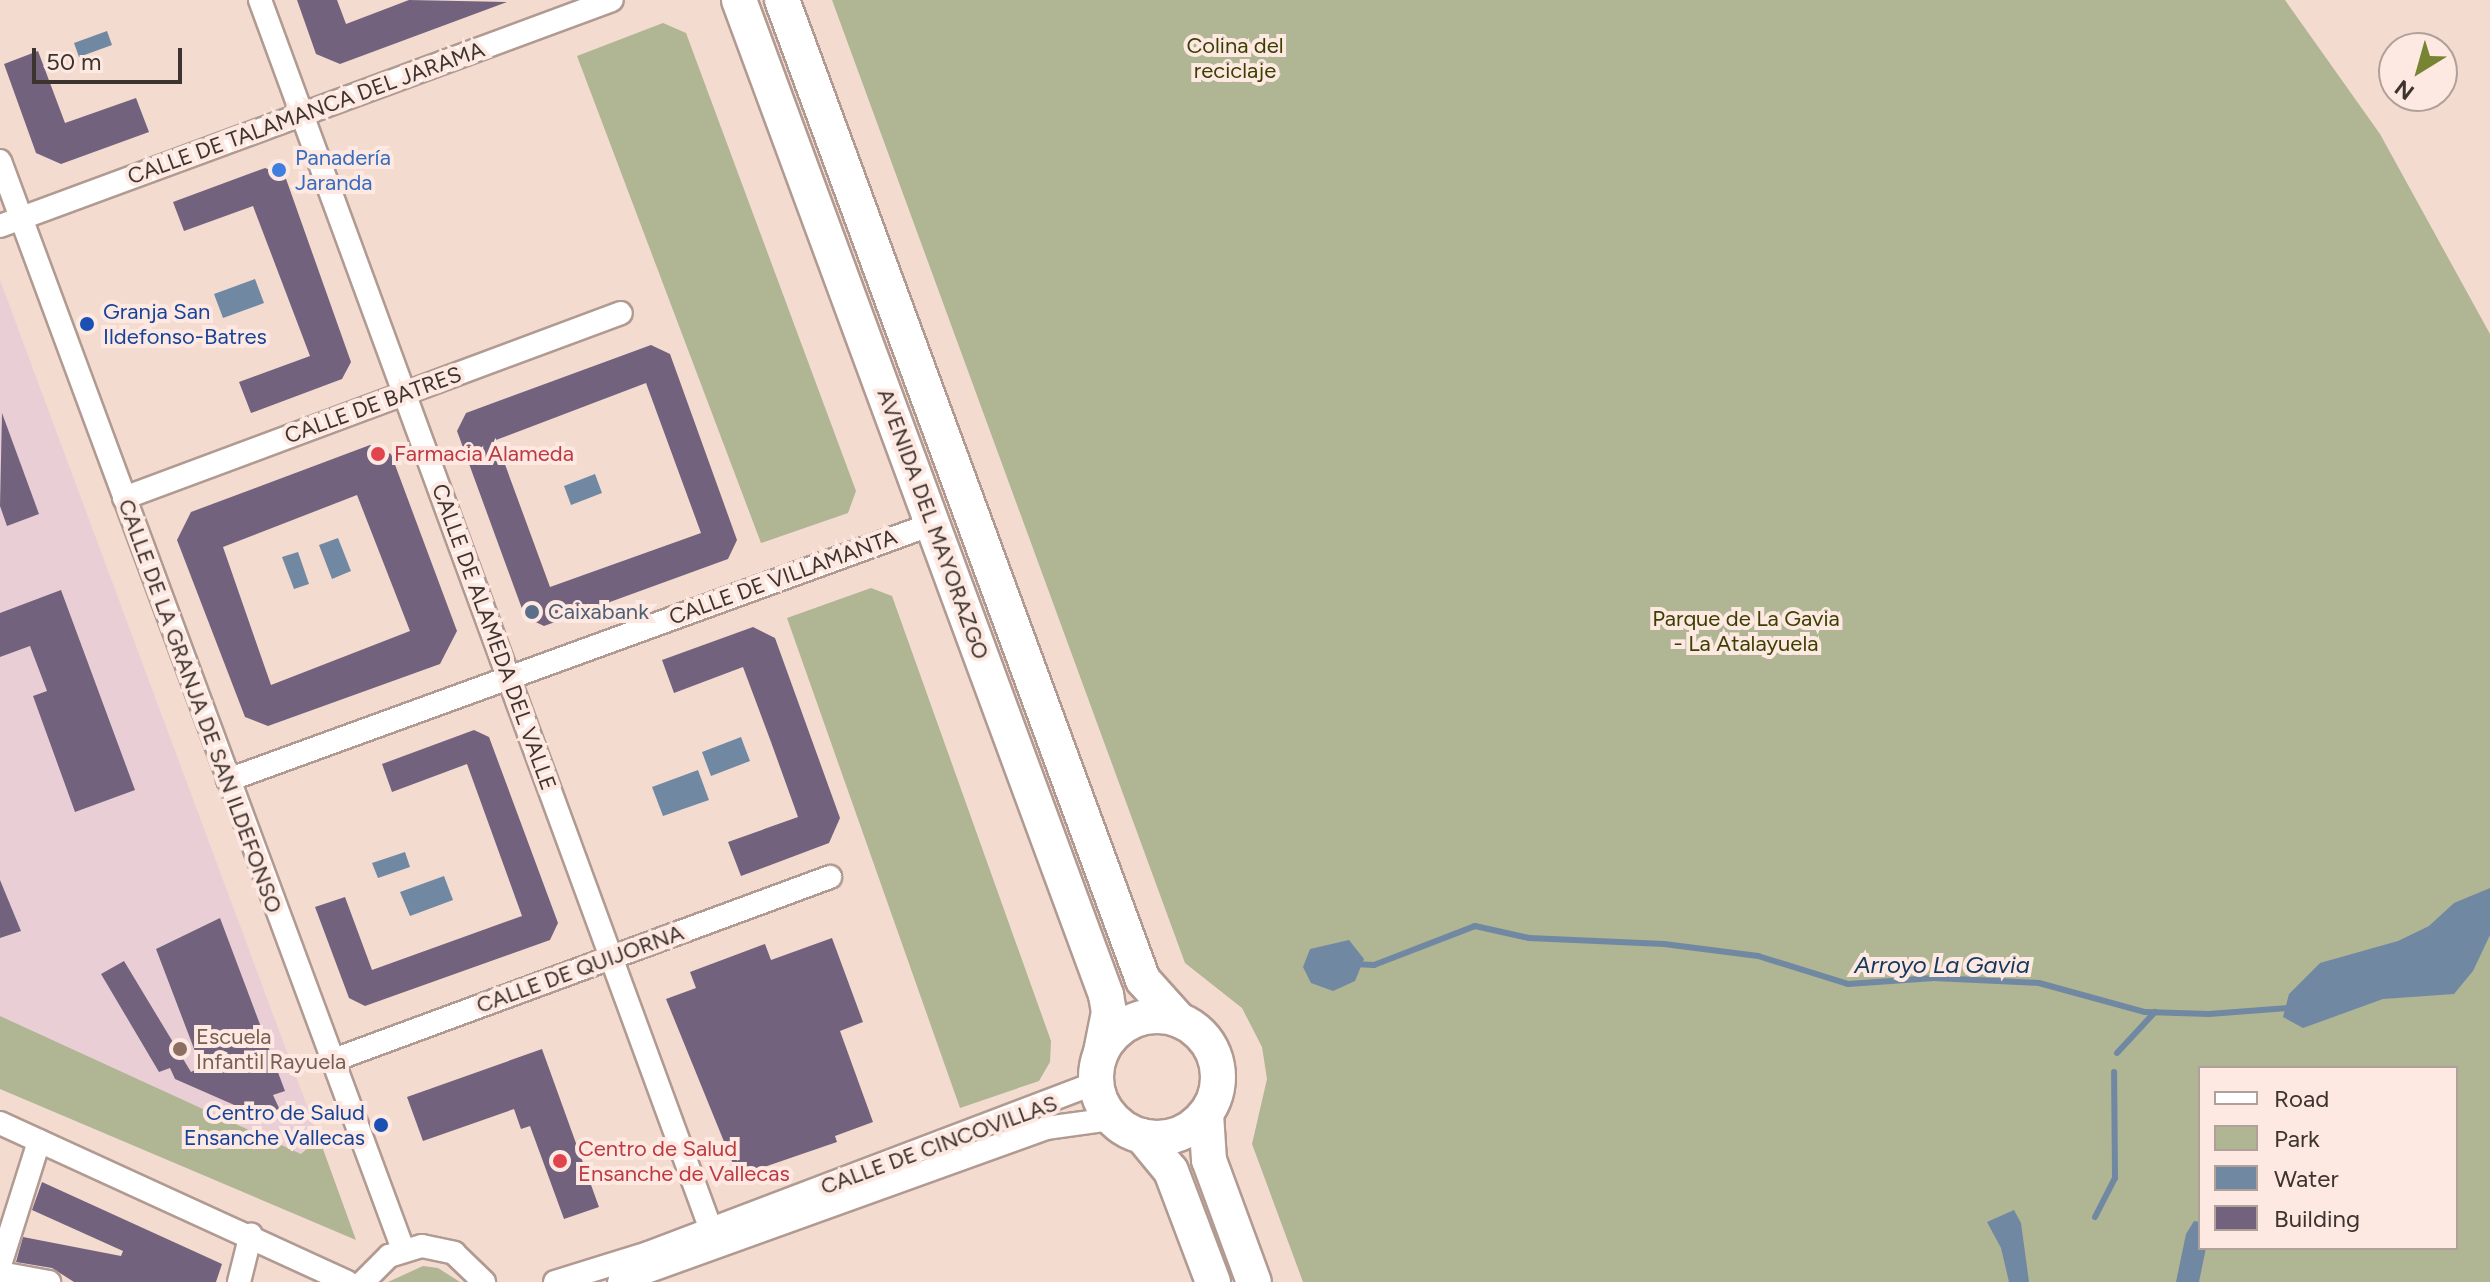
<!DOCTYPE html>
<meta charset="utf-8">
<style>
body{margin:0}
#map{position:relative;width:2490px;height:1282px;overflow:hidden;background:#f3dbd0;font-family:Figtree,sans-serif}
div>[style]{position:absolute}
.education>*{inset:0;background:#e9cfd5}
.green>*{inset:0;background:#b0b594}
.water>*{inset:0;background:#7188a2}
.stream>*{height:6px;margin:-3px;padding:0 3px;transform-origin:3px;border-radius:3px;background:#7188a2}
.building>*{inset:0;background:#73627e}
.roads{filter:drop-shadow(2px 0 #b19a91) drop-shadow(-2px 0 #b19a91) drop-shadow(0 2px #b19a91) drop-shadow(0 -2px #b19a91)}
.minor>*{height:22px;margin:-11px;padding:0 11px;transform-origin:11px;border-radius:11px;background:#fff}
.primary>*{height:34px;margin:-17px;padding:0 17px;transform-origin:17px;border-radius:17px;background:#fff}
.primary>.ring{margin:-17px;padding:0;box-sizing:content-box;background:none;border:34px solid #fff;border-radius:50%}
.dots>*{width:22px;height:22px;translate:-50% -50%;box-sizing:border-box;border:4px solid #fde9e1;border-radius:50%}
span{translate:-50% -50%;white-space:nowrap;text-align:center;line-height:1.15;-webkit-text-stroke:8px #fde9e1;paint-order:stroke}
.park-label{font-size:22px;color:#3b4002}
.street-label{font-size:22px;color:#3d332f}
.shop-label{font-size:22px;color:#366cbe}
.left{translate:0 -50%;text-align:left}
.transit-label{font-size:22px;color:#164399}
.right{translate:-100% -50%;text-align:right}
.health-label{font-size:22px;color:#be3a42}
.service-label{font-size:22px;color:#4e5e75}
.education-label{font-size:22px;color:#785e54}
.water-label{font-size:24px;color:#14375d;font-style:italic}
.legend{position:absolute;left:2198px;top:1066px;width:260px;height:184px;box-sizing:border-box;background:#fde9e1;border:2px solid #b0a09a;margin:0;padding:10px 14px;list-style:none;font-size:24px;color:#3d332f}
.legend li{display:flex;align-items:center;gap:16px;height:40px}
.legend b{width:40px;border:2px solid #b0a09a}
.north{position:absolute;left:2378px;top:32px;width:80px;height:80px;box-sizing:border-box;background:#fde9e1;border:2px solid #b0a09a;border-radius:50%;rotate:217deg;font-size:22px;font-weight:700;line-height:32px;text-align:center;color:#3d332f}
.north::after{content:'';display:block;margin:auto;width:28px;height:36px;background:#778432;clip-path:polygon(50% 0,100% 100%,50% 72%,0 100%)}
.scale{position:absolute;left:32px;top:48px;width:150px;height:36px;box-sizing:border-box;border:4px solid #3d332f;border-top:0;padding-left:10px;font-size:24px;line-height:28px;white-space:nowrap;color:#3d332f;-webkit-text-stroke:6px #fde9e1;paint-order:stroke}
</style>
<div id="map">
<div class="education">
<i style="clip-path:polygon(0 280px,319px 1138px,301px 1154px,0 1016px)"></i>
</div>
<div class="green">
<i style="clip-path:polygon(evenodd,832px 0,2285px 0,2380px 134px,2490px 334px,2490px 1282px,1303px 1282px,1252px 1144px,1267px 1079px,1262px 1047px,1242px 1008px,1185px 963px,832px 0,2200px 1068px,2456px 1068px,2456px 1248px,2200px 1248px,2200px 1068px)"></i>
<i style="clip-path:polygon(663px 23px,686px 33px,856px 491px,848px 513px,761px 543px,577px 56px)"></i>
<i style="clip-path:polygon(871px 588px,892px 596px,1051px 1041px,1050px 1062px,1039px 1081px,960px 1108px,787px 618px)"></i>
<i style="clip-path:polygon(0 1016px,301px 1154px,319px 1138px,356px 1240px,0 1089px)"></i>
<i style="clip-path:polygon(423px 1266px,438px 1268px,460px 1282px,388px 1282px)"></i>
</div>
<div class="water">
<i style="clip-path:polygon(107px 31px,112px 45px,79px 57px,74px 43px)"></i>
<i style="clip-path:polygon(255px 279px,264px 303px,223px 318px,214px 294px)"></i>
<i style="clip-path:polygon(595px 474px,602px 493px,571px 505px,564px 486px)"></i>
<i style="clip-path:polygon(338px 538px,351px 571px,332px 579px,319px 545px)"></i>
<i style="clip-path:polygon(298px 552px,309px 584px,294px 589px,282px 557px)"></i>
<i style="clip-path:polygon(741px 737px,750px 761px,711px 776px,702px 752px)"></i>
<i style="clip-path:polygon(698px 770px,709px 800px,663px 816px,652px 787px)"></i>
<i style="clip-path:polygon(405px 852px,410px 867px,378px 878px,372px 863px)"></i>
<i style="clip-path:polygon(444px 876px,453px 900px,410px 916px,400px 892px)"></i>
<i style="clip-path:polygon(2490px 888px,2490px 935px,2473px 971px,2454px 994px,2383px 999px,2303px 1028px,2283px 1017px,2289px 994px,2320px 963px,2398px 941px,2429px 926px,2454px 903px)"></i>
<i style="clip-path:polygon(1349px 940px,1364px 959px,1355px 981px,1333px 991px,1311px 983px,1303px 967px,1310px 949px)"></i>
<i style="clip-path:polygon(2014px 1210px,2021px 1223px,2029px 1282px,2009px 1282px,2001px 1248px,1987px 1222px)"></i>
<i style="clip-path:polygon(2194px 1221px,2200px 1222px,2200px 1248px,2206px 1248px,2199px 1282px,2176px 1282px,2186px 1234px)"></i>
</div>
<div class="stream">
<i style="left:1355px;top:964px;width:19px;rotate:3deg"></i>
<i style="left:1374px;top:965px;width:108px;rotate:-21.1deg"></i>
<i style="left:1475px;top:926px;width:55px;rotate:12.5deg"></i>
<i style="left:1529px;top:938px;width:135px;rotate:2.5deg"></i>
<i style="left:1664px;top:944px;width:95px;rotate:7.3deg"></i>
<i style="left:1758px;top:956px;width:94px;rotate:17.3deg"></i>
<i style="left:1848px;top:984px;width:86px;rotate:-4deg"></i>
<i style="left:1934px;top:978px;width:105px;rotate:2.7deg"></i>
<i style="left:2039px;top:983px;width:110px;rotate:15.3deg"></i>
<i style="left:2145px;top:1012px;width:64px;rotate:1.8deg"></i>
<i style="left:2209px;top:1014px;width:80px;rotate:-4.3deg"></i>
<i style="left:2117px;top:1053px;width:56px;rotate:-47.2deg"></i>
<i style="left:2095px;top:1217px;width:44px;rotate:-62.9deg"></i>
<i style="left:2115px;top:1178px;width:106px;rotate:-90.5deg"></i>
</div>
<div class="building">
<i style="clip-path:polygon(297px 0,337px 0,346px 24px,409px 0,507px 2px,340px 64px,316px 54px)"></i>
<i style="clip-path:polygon(38px 51px,65px 123px,136px 98px,149px 132px,61px 164px,36px 153px,4px 64px)"></i>
<i style="clip-path:polygon(265px 168px,285px 176px,351px 362px,342px 379px,251px 413px,239px 382px,310px 356px,253px 206px,184px 231px,173px 202px)"></i>
<i style="clip-path:polygon(evenodd,651px 345px,670px 354px,737px 540px,728px 559px,544px 626px,525px 617px,457px 431px,466px 413px,651px 345px,646px 383px,701px 533px,550px 587px,496px 440px,646px 383px)"></i>
<i style="clip-path:polygon(2px 413px,39px 514px,7px 526px,0 506px)"></i>
<i style="clip-path:polygon(evenodd,370px 445px,391px 454px,457px 631px,440px 664px,268px 726px,245px 717px,177px 540px,191px 512px,370px 445px,357px 495px,410px 631px,271px 685px,223px 547px,357px 495px)"></i>
<i style="clip-path:polygon(61px 590px,135px 790px,75px 812px,33px 696px,47px 691px,30px 646px,0 657px,0 613px)"></i>
<i style="clip-path:polygon(753px 627px,775px 638px,840px 818px,829px 843px,741px 876px,728px 842px,798px 817px,771px 742px,743px 667px,674px 693px,662px 660px)"></i>
<i style="clip-path:polygon(474px 730px,489px 737px,558px 923px,550px 940px,365px 1006px,349px 998px,315px 907px,345px 897px,372px 970px,522px 916px,467px 764px,392px 792px,382px 764px)"></i>
<i style="clip-path:polygon(0 880px,21px 931px,0 938px)"></i>
<i style="clip-path:polygon(220px 918px,285px 1091px,273px 1095px,279px 1108px,266px 1119px,175px 1079px,170px 1068px,159px 1072px,101px 974px,124px 961px,191px 1072px,201px 1067px,156px 949px)"></i>
<i style="clip-path:polygon(832px 938px,863px 1022px,840px 1031px,873px 1122px,835px 1136px,837px 1142px,738px 1176px,666px 999px,696px 988px,690px 972px,765px 944px,771px 960px)"></i>
<i style="clip-path:polygon(542px 1049px,599px 1207px,564px 1219px,530px 1126px,521px 1129px,514px 1109px,423px 1141px,407px 1097px)"></i>
<i style="clip-path:polygon(42px 1182px,222px 1264px,216px 1282px,74px 1282px,52px 1268px,16px 1262px,23px 1237px,121px 1256px,123px 1251px,32px 1210px)"></i>
</div>
<div class="roads">
<div class="minor">
<i style="left:260px;top:0;width:1310px;rotate:69.86deg"></i>
<i style="left:0;top:161px;width:1160px;rotate:69.68deg"></i>
<i style="left:0;top:226px;width:652px;rotate:-20.27deg"></i>
<i style="left:124px;top:498px;width:530px;rotate:-20.42deg"></i>
<i style="left:228px;top:780px;width:749px;rotate:-19.98deg"></i>
<i style="left:331px;top:1061px;width:532px;rotate:-20.24deg"></i>
<i style="left:0;top:1123px;width:382px;rotate:24.6deg"></i>
<i style="left:0;top:1265px;width:130px;rotate:-72.5deg"></i>
<i style="left:0;top:1273px;width:50px;rotate:10.4deg"></i>
<i style="left:239px;top:1282px;width:49px;rotate:-76deg"></i>
<i style="left:363px;top:1282px;width:37px;rotate:-45deg"></i>
<i style="left:389px;top:1256px;width:34px;rotate:-17deg"></i>
<i style="left:422px;top:1246px;width:33px;rotate:12deg"></i>
<i style="left:454px;top:1253px;width:42px;rotate:44deg"></i>
<i style="left:555px;top:1282px;width:97px;rotate:-17.3deg"></i>
<i style="left:648px;top:1253px;width:478px;rotate:-20.8deg"></i>
<i style="left:619px;top:1282px;width:454px;rotate:-19.8deg"></i>
<i style="left:1046px;top:1128px;width:67px;rotate:-7.8deg"></i>
</div>
<div class="primary">
<i style="left:739px;top:0;width:1061px;rotate:69.75deg"></i>
<i style="left:1106px;top:995px;width:17px;rotate:80deg"></i>
<i style="left:1109px;top:1012px;width:41px;rotate:101.3deg"></i>
<i style="left:782px;top:0;width:1044px;rotate:69.78deg"></i>
<i style="left:1143px;top:980px;width:54px;rotate:48deg"></i>
<i class="ring" style="left:1096px;top:1016px;width:88px;height:88px"></i>
<i style="left:1206px;top:1114px;width:46px;rotate:86.3deg"></i>
<i style="left:1209px;top:1160px;width:130px;rotate:69.8deg"></i>
<i style="left:1142px;top:1136px;width:45px;rotate:50.4deg"></i>
<i style="left:1171px;top:1171px;width:119px;rotate:69.3deg"></i>
</div>
</div>
<div class="dots">
<i style="left:279px;top:170px;background:#3f7fe0"></i>
<i style="left:87px;top:324px;background:#1a4fb4"></i>
<i style="left:378px;top:454px;background:#e0444e"></i>
<i style="left:532px;top:612px;background:#5c6f8a"></i>
<i style="left:180px;top:1049px;background:#8d6e63"></i>
<i style="left:381px;top:1125px;background:#1a4fb4"></i>
<i style="left:560px;top:1161px;background:#e0444e"></i>
</div>
<div class="park-label">
<span style="left:1235px;top:58px">Colina del<br>reciclaje</span>
<span style="left:1746px;top:631px">Parque de La Gavia<br>- La Atalayuela</span>
</div>
<div class="street-label">
<span style="left:306px;top:113px;rotate:-20deg">CALLE DE TALAMANCA DEL JARAMA</span>
<span style="left:373px;top:405px;rotate:-20deg">CALLE DE BATRES</span>
<span style="left:933px;top:524px;rotate:70deg">AVENIDA DEL MAYORAZGO</span>
<span style="left:783px;top:577px;rotate:-20deg">CALLE DE VILLAMANTA</span>
<span style="left:494px;top:637px;rotate:70deg">CALLE DE ALAMEDA DEL VALLE</span>
<span style="left:200px;top:706px;rotate:70deg">CALLE DE LA GRANJA DE SAN ILDEFONSO</span>
<span style="left:580px;top:969px;rotate:-20deg">CALLE DE QUIJORNA</span>
<span style="left:939px;top:1145px;rotate:-20deg">CALLE DE CINCOVILLAS</span>
</div>
<div class="shop-label">
<span class="left" style="left:295px;top:170px">Panadería<br>Jaranda</span>
</div>
<div class="transit-label">
<span class="left" style="left:103px;top:324px">Granja San<br>Ildefonso-Batres</span>
<span class="right" style="left:365px;top:1125px">Centro de Salud<br>Ensanche Vallecas</span>
</div>
<div class="health-label">
<span class="left" style="left:394px;top:454px">Farmacia Alameda</span>
<span class="left" style="left:578px;top:1161px">Centro de Salud<br>Ensanche de Vallecas</span>
</div>
<div class="service-label">
<span class="left" style="left:548px;top:612px">Caixabank</span>
</div>
<div class="education-label">
<span class="left" style="left:196px;top:1049px">Escuela<br>Infantil Rayuela</span>
</div>
<div class="water-label">
<span style="left:1942px;top:965px">Arroyo La Gavia</span>
</div>
<ul class="legend">
<li><b style="height:10px;background:#fff"></b>Road</li>
<li><b style="height:22px;background:#b0b594"></b>Park</li>
<li><b style="height:22px;background:#7188a2"></b>Water</li>
<li><b style="height:22px;background:#73627e"></b>Building</li>
</ul>
<div class="north">N</div>
<div class="scale">50 m</div>
</div>
